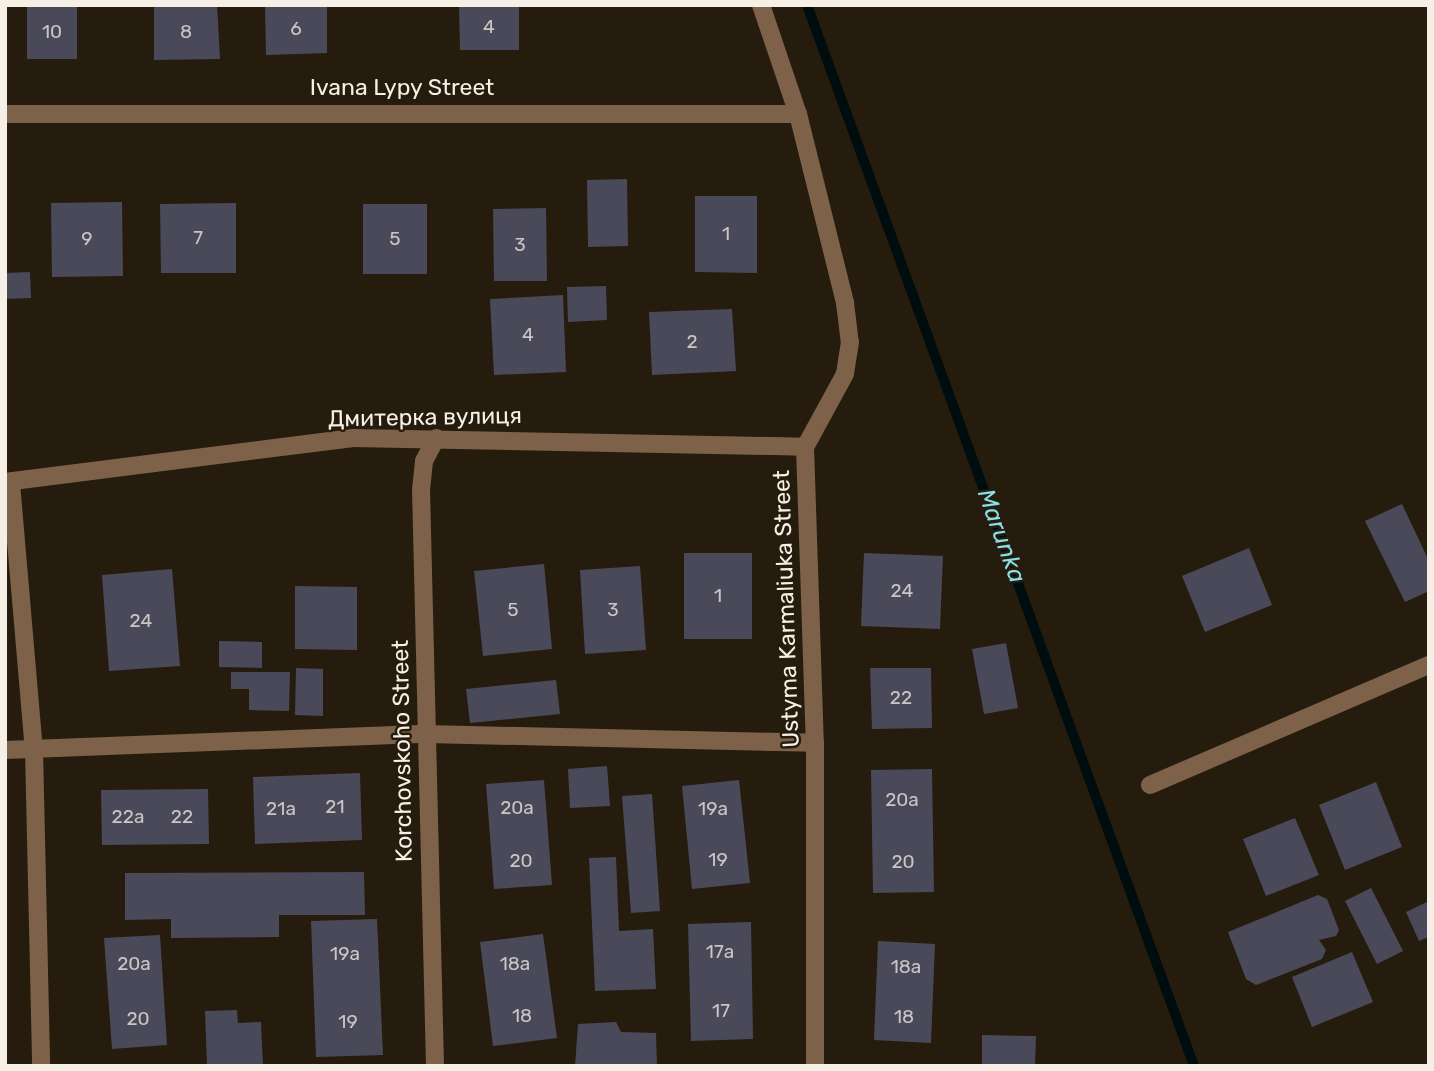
<!DOCTYPE html>
<meta charset="utf-8">
<style>
body{margin:0}
#map{position:relative;width:1434px;height:1071px;overflow:hidden;background:#251c0e;font-family:Rubik,sans-serif}
div>[style]{position:absolute}
.stream>*{height:10px;margin:-5px;padding:0 5px;transform-origin:5px;border-radius:5px;background:#000d0f}
.building>*{inset:0;background:#49495a}
.minor>*{height:18px;margin:-9px;padding:0 9px;transform-origin:9px;border-radius:9px;background:#7d6249}
span{translate:-50% -50%;white-space:nowrap;text-align:center;line-height:1.15;-webkit-text-stroke:5px #251c0e;paint-order:stroke}
.number-label{font-size:19px;color:#cac6c3}
.number-label span{-webkit-text-stroke-width:0}
.street-label{font-size:23px;color:#f5efe6}
.water-label{font-size:24px;color:#89dfe5;font-style:italic}
.frame{position:absolute;inset:0;border:7px solid #f5efe6;pointer-events:none}
</style>
<div id="map">
<div class="stream">
<i style="left:807px;top:5px;width:1129px;rotate:69.96deg"></i>
</div>
<div class="building">
<i style="clip-path:polygon(27px 5px,77px 5px,77px 59px,27px 59px)"></i>
<i style="clip-path:polygon(154px 5px,217px 5px,220px 59px,154px 60px)"></i>
<i style="clip-path:polygon(265px 5px,327px 5px,327px 53px,266px 55px)"></i>
<i style="clip-path:polygon(459px 5px,519px 5px,519px 50px,460px 50px)"></i>
<i style="clip-path:polygon(627px 179px,628px 246px,588px 247px,587px 180px)"></i>
<i style="clip-path:polygon(695px 196px,757px 196px,757px 273px,695px 272px)"></i>
<i style="clip-path:polygon(122px 202px,123px 276px,52px 277px,51px 203px)"></i>
<i style="clip-path:polygon(236px 203px,236px 273px,161px 273px,160px 204px)"></i>
<i style="clip-path:polygon(363px 204px,427px 204px,427px 274px,363px 274px)"></i>
<i style="clip-path:polygon(546px 208px,547px 281px,494px 281px,493px 209px)"></i>
<i style="clip-path:polygon(30px 272px,31px 298px,5px 299px,5px 273px)"></i>
<i style="clip-path:polygon(606px 286px,607px 320px,568px 322px,567px 287px)"></i>
<i style="clip-path:polygon(563px 295px,566px 372px,494px 375px,490px 299px)"></i>
<i style="clip-path:polygon(732px 309px,736px 371px,652px 375px,649px 312px)"></i>
<i style="clip-path:polygon(1402px 504px,1429px 561px,1429px 591px,1405px 602px,1365px 521px)"></i>
<i style="clip-path:polygon(1249px 548px,1272px 605px,1205px 632px,1182px 576px)"></i>
<i style="clip-path:polygon(684px 553px,752px 553px,752px 639px,684px 639px)"></i>
<i style="clip-path:polygon(864px 553px,943px 556px,940px 629px,861px 626px)"></i>
<i style="clip-path:polygon(544px 564px,552px 649px,483px 656px,474px 571px)"></i>
<i style="clip-path:polygon(640px 566px,646px 650px,585px 654px,580px 570px)"></i>
<i style="clip-path:polygon(172px 569px,180px 666px,109px 671px,102px 575px)"></i>
<i style="clip-path:polygon(295px 586px,357px 587px,357px 650px,295px 649px)"></i>
<i style="clip-path:polygon(219px 641px,262px 642px,262px 668px,219px 667px)"></i>
<i style="clip-path:polygon(1006px 643px,1018px 708px,984px 714px,972px 649px)"></i>
<i style="clip-path:polygon(296px 668px,323px 669px,323px 716px,295px 715px)"></i>
<i style="clip-path:polygon(870px 668px,931px 668px,932px 728px,872px 729px)"></i>
<i style="clip-path:polygon(231px 672px,290px 672px,289px 711px,249px 710px,249px 689px,231px 689px)"></i>
<i style="clip-path:polygon(556px 680px,560px 714px,470px 723px,466px 689px)"></i>
<i style="clip-path:polygon(607px 766px,610px 806px,570px 808px,568px 769px)"></i>
<i style="clip-path:polygon(932px 769px,934px 892px,873px 893px,871px 770px)"></i>
<i style="clip-path:polygon(360px 773px,362px 840px,255px 844px,253px 777px)"></i>
<i style="clip-path:polygon(544px 780px,552px 885px,494px 889px,486px 784px)"></i>
<i style="clip-path:polygon(739px 780px,750px 883px,692px 889px,682px 786px)"></i>
<i style="clip-path:polygon(1376px 782px,1402px 847px,1345px 870px,1319px 805px)"></i>
<i style="clip-path:polygon(208px 789px,209px 844px,102px 845px,101px 790px)"></i>
<i style="clip-path:polygon(652px 794px,660px 911px,631px 913px,622px 796px)"></i>
<i style="clip-path:polygon(1295px 818px,1319px 875px,1266px 896px,1243px 839px)"></i>
<i style="clip-path:polygon(616px 857px,619px 931px,653px 929px,656px 989px,595px 991px,589px 858px)"></i>
<i style="clip-path:polygon(364px 872px,365px 915px,279px 915px,279px 937px,171px 938px,171px 919px,125px 920px,125px 873px)"></i>
<i style="clip-path:polygon(1371px 888px,1403px 951px,1377px 964px,1345px 901px)"></i>
<i style="clip-path:polygon(1318px 895px,1327px 899px,1339px 930px,1336px 936px,1319px 940px,1326px 950px,1322px 959px,1256px 985px,1246px 979px,1228px 932px)"></i>
<i style="clip-path:polygon(1429px 901px,1429px 937px,1419px 941px,1406px 912px)"></i>
<i style="clip-path:polygon(377px 919px,383px 1055px,316px 1057px,311px 921px)"></i>
<i style="clip-path:polygon(751px 922px,753px 1039px,691px 1041px,688px 924px)"></i>
<i style="clip-path:polygon(543px 934px,557px 1038px,493px 1046px,480px 942px)"></i>
<i style="clip-path:polygon(160px 935px,167px 1045px,112px 1049px,104px 938px)"></i>
<i style="clip-path:polygon(878px 941px,935px 944px,931px 1043px,874px 1040px)"></i>
<i style="clip-path:polygon(1352px 952px,1373px 1002px,1312px 1027px,1292px 977px)"></i>
<i style="clip-path:polygon(237px 1010px,238px 1023px,261px 1022px,263px 1066px,207px 1066px,205px 1011px)"></i>
<i style="clip-path:polygon(616px 1022px,621px 1032px,656px 1033px,657px 1066px,575px 1066px,578px 1024px)"></i>
<i style="clip-path:polygon(982px 1035px,1036px 1036px,1035px 1066px,982px 1066px)"></i>
</div>
<div class="minor">
<i style="left:761px;top:5px;width:115px;rotate:71.3deg"></i>
<i style="left:798px;top:114px;width:195px;rotate:76deg"></i>
<i style="left:845px;top:303px;width:39px;rotate:83deg"></i>
<i style="left:850px;top:342px;width:32px;rotate:99deg"></i>
<i style="left:845px;top:374px;width:83px;rotate:118.7deg"></i>
<i style="left:805px;top:447px;width:296px;rotate:88.1deg"></i>
<i style="left:815px;top:743px;width:323px;rotate:90deg"></i>
<i style="left:5px;top:114px;width:793px"></i>
<i style="left:5px;top:482px;width:351px;rotate:-7.2deg"></i>
<i style="left:353px;top:438px;width:452px;rotate:1.1deg"></i>
<i style="left:11px;top:483px;width:268px;rotate:85.1deg"></i>
<i style="left:34px;top:750px;width:316px;rotate:88.7deg"></i>
<i style="left:5px;top:750px;width:421px;rotate:-2.2deg"></i>
<i style="left:426px;top:734px;width:389px;rotate:1.3deg"></i>
<i style="left:1150px;top:785px;width:304px;rotate:-23.3deg"></i>
<i style="left:435px;top:1066px;width:576px;rotate:-91.39deg"></i>
<i style="left:421px;top:490px;width:29px;rotate:-84deg"></i>
<i style="left:424px;top:461px;width:26px;rotate:-62deg"></i>
</div>
<div class="number-label">
<span style="left:489px;top:27px">4</span>
<span style="left:296px;top:29px">6</span>
<span style="left:52px;top:32px">10</span>
<span style="left:186px;top:32px">8</span>
<span style="left:726px;top:234px">1</span>
<span style="left:198px;top:238px">7</span>
<span style="left:87px;top:239px">9</span>
<span style="left:395px;top:239px">5</span>
<span style="left:520px;top:245px">3</span>
<span style="left:528px;top:335px">4</span>
<span style="left:692px;top:342px">2</span>
<span style="left:902px;top:591px">24</span>
<span style="left:718px;top:596px">1</span>
<span style="left:513px;top:610px">5</span>
<span style="left:613px;top:610px">3</span>
<span style="left:141px;top:621px">24</span>
<span style="left:901px;top:698px">22</span>
<span style="left:902px;top:800px">20а</span>
<span style="left:335px;top:807px">21</span>
<span style="left:517px;top:808px">20а</span>
<span style="left:281px;top:809px">21а</span>
<span style="left:713px;top:809px">19а</span>
<span style="left:128px;top:817px">22а</span>
<span style="left:182px;top:817px">22</span>
<span style="left:718px;top:860px">19</span>
<span style="left:521px;top:861px">20</span>
<span style="left:903px;top:862px">20</span>
<span style="left:720px;top:952px">17а</span>
<span style="left:345px;top:954px">19а</span>
<span style="left:134px;top:964px">20а</span>
<span style="left:515px;top:964px">18а</span>
<span style="left:906px;top:967px">18а</span>
<span style="left:721px;top:1011px">17</span>
<span style="left:522px;top:1016px">18</span>
<span style="left:904px;top:1017px">18</span>
<span style="left:138px;top:1019px">20</span>
<span style="left:348px;top:1022px">19</span>
</div>
<div class="street-label">
<span style="left:402px;top:87px">Ivana Lypy Street</span>
<span style="left:425px;top:417px;rotate:-1deg">Дмитерка вулиця</span>
<span style="left:786px;top:609px;rotate:-92deg">Ustyma Karmaliuka Street</span>
<span style="left:402px;top:751px;rotate:-91deg">Korchovskoho Street</span>
</div>
<div class="water-label">
<span style="left:1001px;top:536px;rotate:70deg">Marunka</span>
</div>
<div class="frame"></div>
</div>
